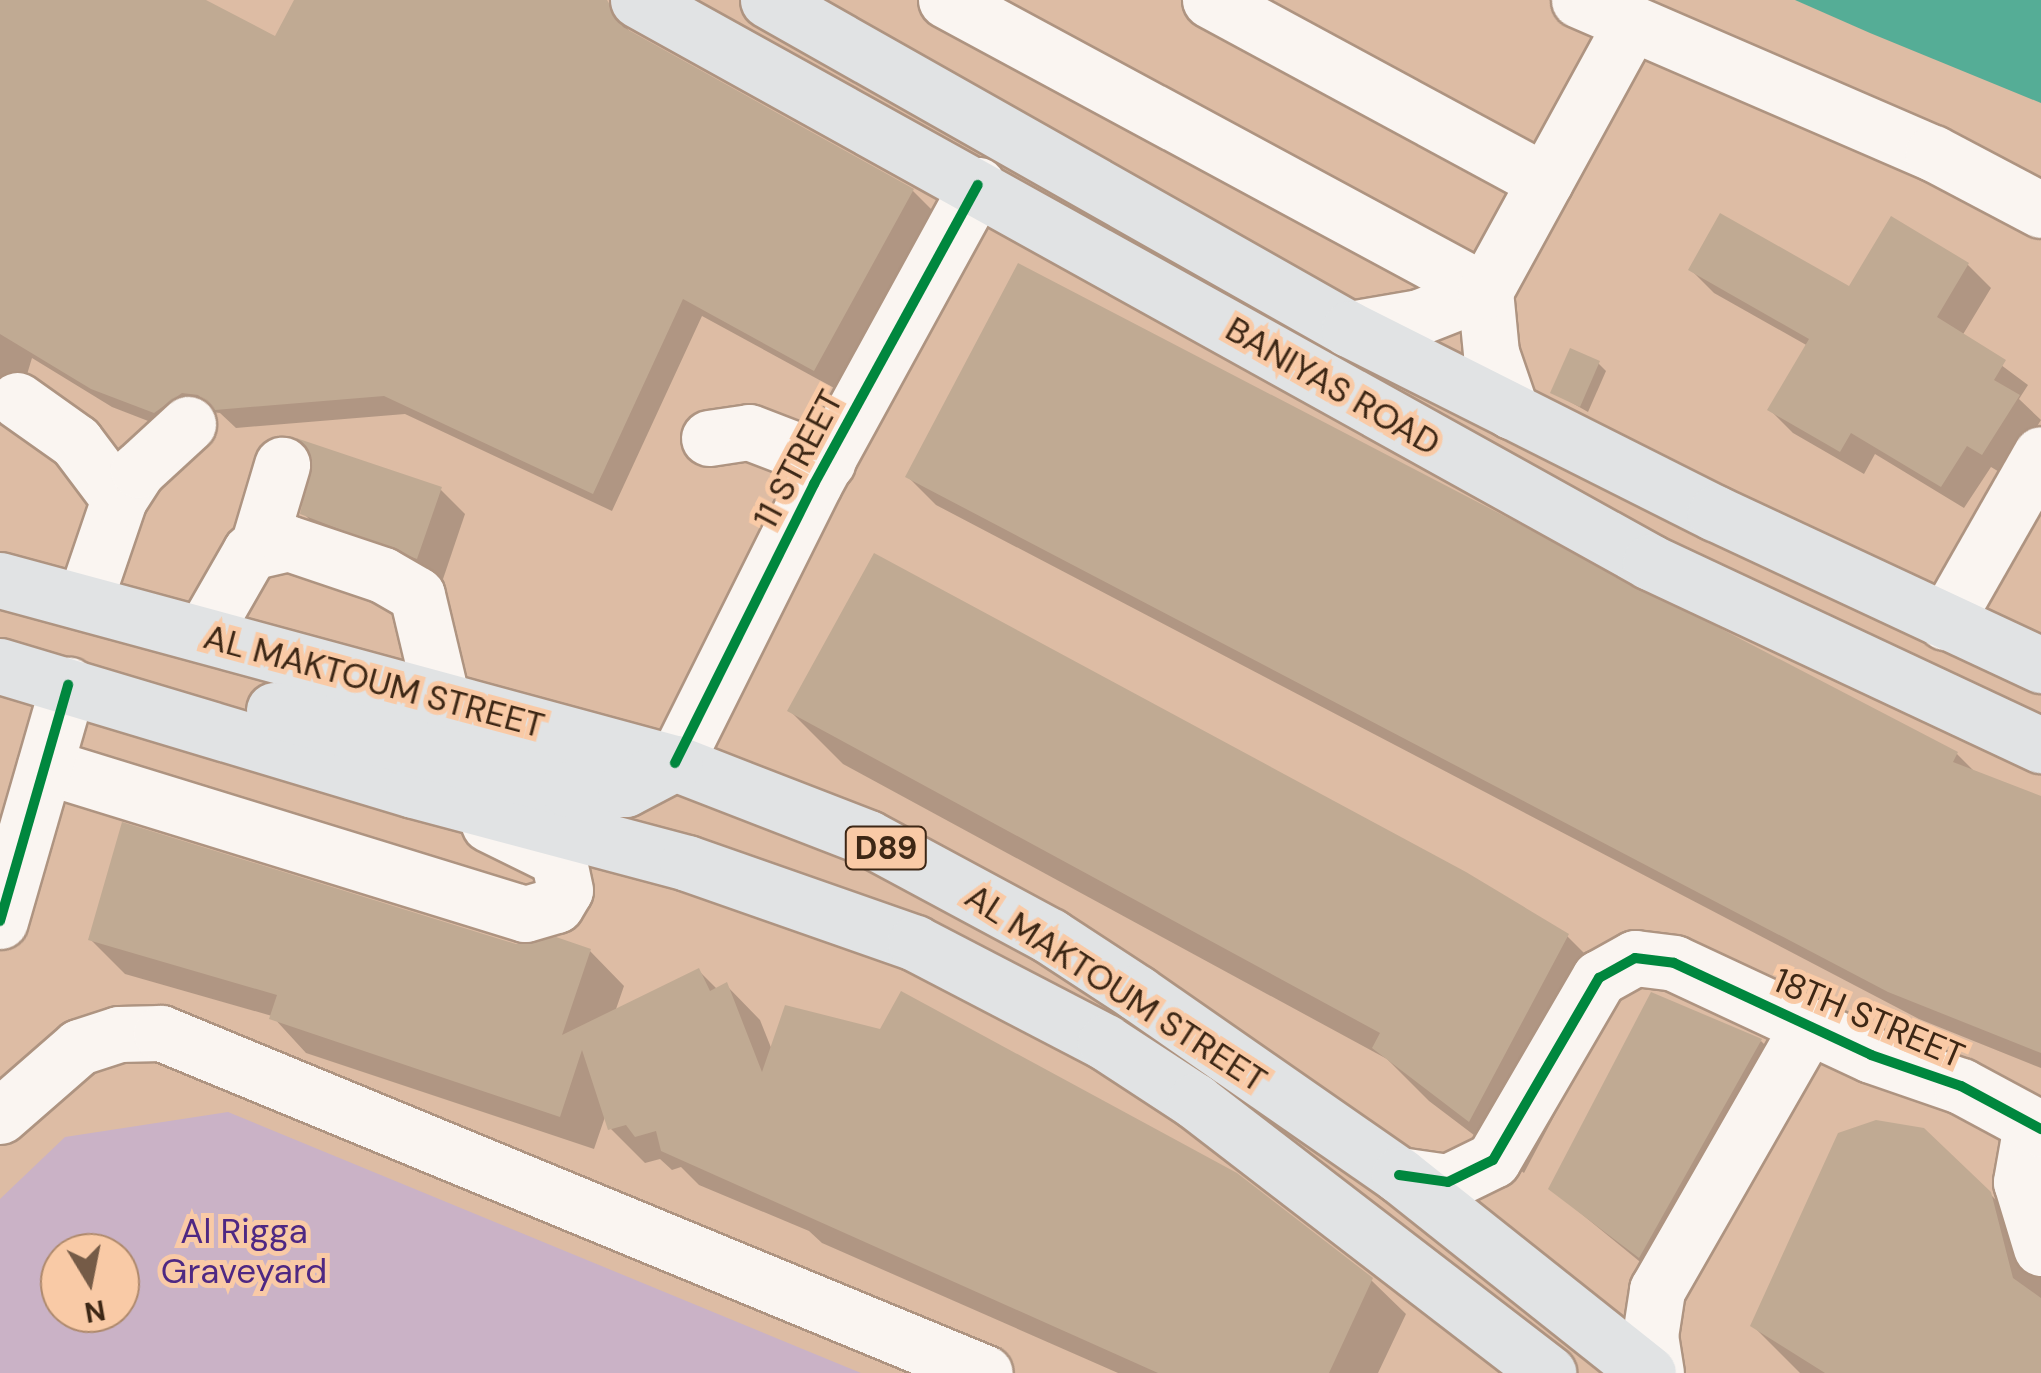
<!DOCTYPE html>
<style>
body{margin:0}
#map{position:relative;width:2041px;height:1373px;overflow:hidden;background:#ddbca4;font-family:"DM Sans",sans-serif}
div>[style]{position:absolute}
.green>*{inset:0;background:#cab2c6}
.water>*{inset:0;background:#55ad96}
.shadow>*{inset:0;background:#0003}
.building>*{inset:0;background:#c0aa93}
.roads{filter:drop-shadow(2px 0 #ae9481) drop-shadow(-2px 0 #ae9481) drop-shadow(0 2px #ae9481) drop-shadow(0 -2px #ae9481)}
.minor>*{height:55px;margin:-27.5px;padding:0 27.5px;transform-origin:27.5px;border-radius:27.5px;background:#faf5f1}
.major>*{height:55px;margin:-27.5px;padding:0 27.5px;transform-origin:27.5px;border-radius:27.5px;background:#e1e3e4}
.cycleway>*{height:10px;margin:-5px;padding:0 5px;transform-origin:5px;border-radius:5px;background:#00873e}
span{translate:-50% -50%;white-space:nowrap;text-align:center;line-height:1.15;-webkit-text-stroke:10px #f9caa6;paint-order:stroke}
.shield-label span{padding:2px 8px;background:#f9caa6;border:2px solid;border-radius:8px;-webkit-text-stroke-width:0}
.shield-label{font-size:32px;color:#3d2715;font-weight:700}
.street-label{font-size:35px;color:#3d2715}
.park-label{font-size:35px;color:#4e2883}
.north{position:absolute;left:40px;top:1233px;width:100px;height:100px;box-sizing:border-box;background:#f9caa6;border:2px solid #ae896c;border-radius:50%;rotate:170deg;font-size:28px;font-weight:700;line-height:40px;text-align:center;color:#3d2715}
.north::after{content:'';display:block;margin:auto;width:35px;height:45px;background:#755b47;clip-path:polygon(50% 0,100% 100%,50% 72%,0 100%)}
</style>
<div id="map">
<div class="green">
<i style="clip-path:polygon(evenodd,228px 1112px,861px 1373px,0 1373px,0 1199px,65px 1137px,228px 1112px,60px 1253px,120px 1253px,120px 1313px,60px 1313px,60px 1253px)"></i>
</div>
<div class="water">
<i style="clip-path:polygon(1795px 0,2041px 0,2041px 103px,1870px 33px)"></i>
</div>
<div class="shadow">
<i style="clip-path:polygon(0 0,201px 0,276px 40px,297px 0,604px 0,634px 37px,913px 191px,932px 210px,834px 388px,702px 316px,612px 511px,405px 414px,236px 428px,220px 413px,202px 411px,174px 431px,112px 407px,32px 358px,22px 391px,4px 416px,5px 427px,0 425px)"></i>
<i style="clip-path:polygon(1892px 219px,1968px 265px,1991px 288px,1962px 336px,2028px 385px,2019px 399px,2041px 420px,2006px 476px,1991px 467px,1964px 508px,1875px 454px,1864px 474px,1793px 433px,1770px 410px,1808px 346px,1714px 293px,1691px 270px,1850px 289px)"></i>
<i style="clip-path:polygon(1019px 266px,1957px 754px,1976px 773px,2041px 799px,2041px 1068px,1919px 1019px,936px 505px,908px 477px)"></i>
<i style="clip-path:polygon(1598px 363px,1606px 371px,1588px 412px,1553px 392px)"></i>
<i style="clip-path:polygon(315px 458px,440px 489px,465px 514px,442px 582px,328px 538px,303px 513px)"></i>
<i style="clip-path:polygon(790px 711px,1567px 936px,1621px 990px,1524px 1173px,1429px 1101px,1387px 1059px,843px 764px)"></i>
<i style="clip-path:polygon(91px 940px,590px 951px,624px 986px,615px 1012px,699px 971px,718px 990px,726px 985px,760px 1020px,772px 1050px,1371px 1280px,1406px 1314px,1378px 1373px,1118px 1373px,822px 1243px,809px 1231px,699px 1185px,681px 1167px,672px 1170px,660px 1159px,645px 1163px,610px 1128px,606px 1114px,594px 1149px,306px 1053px,272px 1016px,125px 974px)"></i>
<i style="clip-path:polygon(1761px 1041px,1792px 1072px,1672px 1288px,1551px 1189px)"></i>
<i style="clip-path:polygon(1990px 1194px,2041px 1245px,2041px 1373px,1800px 1373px,1752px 1325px)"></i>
</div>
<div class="building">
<i style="clip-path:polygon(0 0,206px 0,275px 36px,294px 0,607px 0,623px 27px,914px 189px,814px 371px,683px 299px,593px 494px,384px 396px,215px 410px,198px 395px,182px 393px,154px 413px,91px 389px,0 334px)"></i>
<i style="clip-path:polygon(1720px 213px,1849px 286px,1891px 216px,1969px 263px,1937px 317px,2006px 360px,1994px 380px,2020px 395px,1982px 455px,1967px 446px,1941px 487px,1851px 433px,1840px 452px,1767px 410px,1809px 339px,1688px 270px)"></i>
<i style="clip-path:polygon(1018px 263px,1958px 752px,1953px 762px,2041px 796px,2041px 1053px,1888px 992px,905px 477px)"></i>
<i style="clip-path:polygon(1570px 348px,1600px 361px,1580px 407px,1550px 393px)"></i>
<i style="clip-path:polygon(296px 438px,442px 487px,417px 559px,300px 514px,312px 459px)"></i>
<i style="clip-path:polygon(874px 553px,1466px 872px,1569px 934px,1469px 1122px,1372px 1048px,1380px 1033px,787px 711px)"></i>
<i style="clip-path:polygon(122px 822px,516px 944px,556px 937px,591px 949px,562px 1035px,699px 968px,710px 991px,727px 982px,762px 1072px,785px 1005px,880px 1029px,901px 991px,1237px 1173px,1373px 1278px,1329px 1373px,1158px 1373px,661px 1151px,656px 1131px,635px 1137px,626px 1125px,608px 1130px,582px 1050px,560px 1117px,269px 1019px,277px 995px,88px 940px)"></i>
<i style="clip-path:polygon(1651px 992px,1762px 1039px,1639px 1258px,1548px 1189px)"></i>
<i style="clip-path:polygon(1876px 1120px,1924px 1128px,1991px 1192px,2013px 1278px,2041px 1298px,2041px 1373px,1825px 1373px,1750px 1326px,1838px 1133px)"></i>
</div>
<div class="roads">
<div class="minor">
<i style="left:946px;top:0;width:613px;rotate:28.36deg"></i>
<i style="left:1210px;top:0;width:381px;rotate:28.4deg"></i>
<i style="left:1579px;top:0;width:386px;rotate:23.4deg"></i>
<i style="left:1933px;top:153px;width:122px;rotate:27.8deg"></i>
<i style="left:1349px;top:329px;width:71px;rotate:-9.7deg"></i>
<i style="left:1419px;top:317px;width:71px;rotate:-21.5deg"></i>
<i style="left:17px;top:400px;width:72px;rotate:35.4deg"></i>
<i style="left:76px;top:442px;width:71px;rotate:53deg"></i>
<i style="left:1511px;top:411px;width:61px;rotate:-109deg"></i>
<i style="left:1491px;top:353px;width:62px;rotate:-95.5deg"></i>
<i style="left:1485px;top:291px;width:302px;rotate:-61.3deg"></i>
<i style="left:709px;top:438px;width:40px;rotate:-8.5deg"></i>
<i style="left:749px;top:432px;width:84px;rotate:21deg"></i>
<i style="left:257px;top:549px;width:88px;rotate:-73.4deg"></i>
<i style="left:84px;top:602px;width:109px;rotate:-71.2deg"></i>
<i style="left:119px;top:499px;width:35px;rotate:-57deg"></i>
<i style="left:138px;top:470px;width:68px;rotate:-42.6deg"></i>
<i style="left:1945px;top:622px;width:193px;rotate:-60.3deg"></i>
<i style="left:203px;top:634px;width:95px;rotate:-60.2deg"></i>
<i style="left:250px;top:552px;width:39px;rotate:-13deg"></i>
<i style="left:288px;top:543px;width:100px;rotate:18.6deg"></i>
<i style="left:383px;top:575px;width:39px;rotate:30deg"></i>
<i style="left:417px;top:595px;width:108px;rotate:76.6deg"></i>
<i style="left:675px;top:763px;width:312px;rotate:-63.5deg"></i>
<i style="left:814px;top:484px;width:341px;rotate:-61.3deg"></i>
<i style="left:45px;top:766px;width:502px;rotate:17.14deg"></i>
<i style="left:525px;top:914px;width:32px;rotate:-16deg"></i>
<i style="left:556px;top:905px;width:17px;rotate:-59deg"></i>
<i style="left:565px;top:890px;width:33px;rotate:-102deg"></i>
<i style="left:558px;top:858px;width:77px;rotate:-153.8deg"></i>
<i style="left:0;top:921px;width:246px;rotate:-73.9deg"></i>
<i style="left:0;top:1116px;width:105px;rotate:-41.1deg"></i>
<i style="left:79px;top:1047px;width:42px;rotate:-18deg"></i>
<i style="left:119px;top:1034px;width:42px;rotate:-1.4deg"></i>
<i style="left:161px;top:1033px;width:891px;rotate:22.42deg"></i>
<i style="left:2031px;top:1125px;width:58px;rotate:100deg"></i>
<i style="left:2021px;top:1182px;width:69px;rotate:73.1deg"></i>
<i style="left:1399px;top:1175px;width:49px;rotate:8.1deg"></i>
<i style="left:1448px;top:1182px;width:50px;rotate:-26.1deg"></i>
<i style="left:1493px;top:1160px;width:211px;rotate:-59.8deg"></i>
<i style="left:1599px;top:978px;width:41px;rotate:-29.1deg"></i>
<i style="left:1635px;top:958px;width:39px;rotate:7deg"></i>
<i style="left:1674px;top:963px;width:217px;rotate:25deg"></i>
<i style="left:1871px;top:1055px;width:95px;rotate:19deg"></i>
<i style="left:1961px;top:1086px;width:91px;rotate:28.3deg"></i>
<i style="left:1656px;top:1373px;width:37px;rotate:-99deg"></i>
<i style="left:1650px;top:1336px;width:47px;rotate:-81.3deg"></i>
<i style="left:1657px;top:1290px;width:305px;rotate:-60.2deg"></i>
</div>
<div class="major">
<i style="left:638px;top:0;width:1158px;rotate:29.04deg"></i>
<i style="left:1650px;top:562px;width:432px;rotate:25.1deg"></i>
<i style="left:768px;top:0;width:668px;rotate:29.52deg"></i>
<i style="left:1349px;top:329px;width:410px;rotate:26.7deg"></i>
<i style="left:1715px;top:513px;width:360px;rotate:25deg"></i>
<i style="left:0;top:580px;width:699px;rotate:15.17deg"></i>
<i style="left:675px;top:763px;width:207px;rotate:21.2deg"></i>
<i style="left:868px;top:838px;width:207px;rotate:28.3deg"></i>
<i style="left:1050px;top:936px;width:104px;rotate:33.2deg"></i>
<i style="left:1137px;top:993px;width:319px;rotate:34.8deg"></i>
<i style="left:1399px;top:1175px;width:318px;rotate:38.5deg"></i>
<i style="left:0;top:666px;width:431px;rotate:16.7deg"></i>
<i style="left:413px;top:790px;width:284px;rotate:14.9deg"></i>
<i style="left:687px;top:863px;width:242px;rotate:19.3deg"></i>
<i style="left:915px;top:943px;width:214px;rotate:27.5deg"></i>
<i style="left:1105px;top:1042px;width:108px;rotate:33.2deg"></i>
<i style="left:1195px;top:1101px;width:446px;rotate:37.6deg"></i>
<i style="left:274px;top:710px;width:304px;rotate:15deg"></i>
<i style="left:568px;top:789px;width:57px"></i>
<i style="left:625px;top:789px;width:56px;rotate:-27.5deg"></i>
</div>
</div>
<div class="cycleway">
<i style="left:675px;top:763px;width:312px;rotate:-63.5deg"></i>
<i style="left:814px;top:484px;width:341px;rotate:-61.3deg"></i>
<i style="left:0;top:921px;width:246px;rotate:-73.9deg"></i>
<i style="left:1399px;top:1175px;width:49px;rotate:8.1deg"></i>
<i style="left:1448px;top:1182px;width:50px;rotate:-26.1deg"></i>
<i style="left:1493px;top:1160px;width:211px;rotate:-59.8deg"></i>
<i style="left:1599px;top:978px;width:41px;rotate:-29.1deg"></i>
<i style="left:1635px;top:958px;width:39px;rotate:7deg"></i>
<i style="left:1674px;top:963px;width:217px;rotate:25deg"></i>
<i style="left:1871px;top:1055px;width:95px;rotate:19deg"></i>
<i style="left:1961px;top:1086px;width:91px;rotate:28.3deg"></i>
</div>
<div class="shield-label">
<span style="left:886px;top:848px">D89</span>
</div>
<div class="street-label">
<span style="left:1333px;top:386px;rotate:30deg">BANIYAS ROAD</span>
<span style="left:798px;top:459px;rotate:-62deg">11 STREET</span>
<span style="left:374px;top:681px;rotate:15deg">AL MAKTOUM STREET</span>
<span style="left:1116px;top:988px;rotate:33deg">AL MAKTOUM STREET</span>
<span style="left:1869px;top:1018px;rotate:23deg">18TH STREET</span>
</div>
<div class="park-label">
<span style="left:244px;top:1251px">Al Rigga<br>Graveyard</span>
</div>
<div class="north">N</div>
</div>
